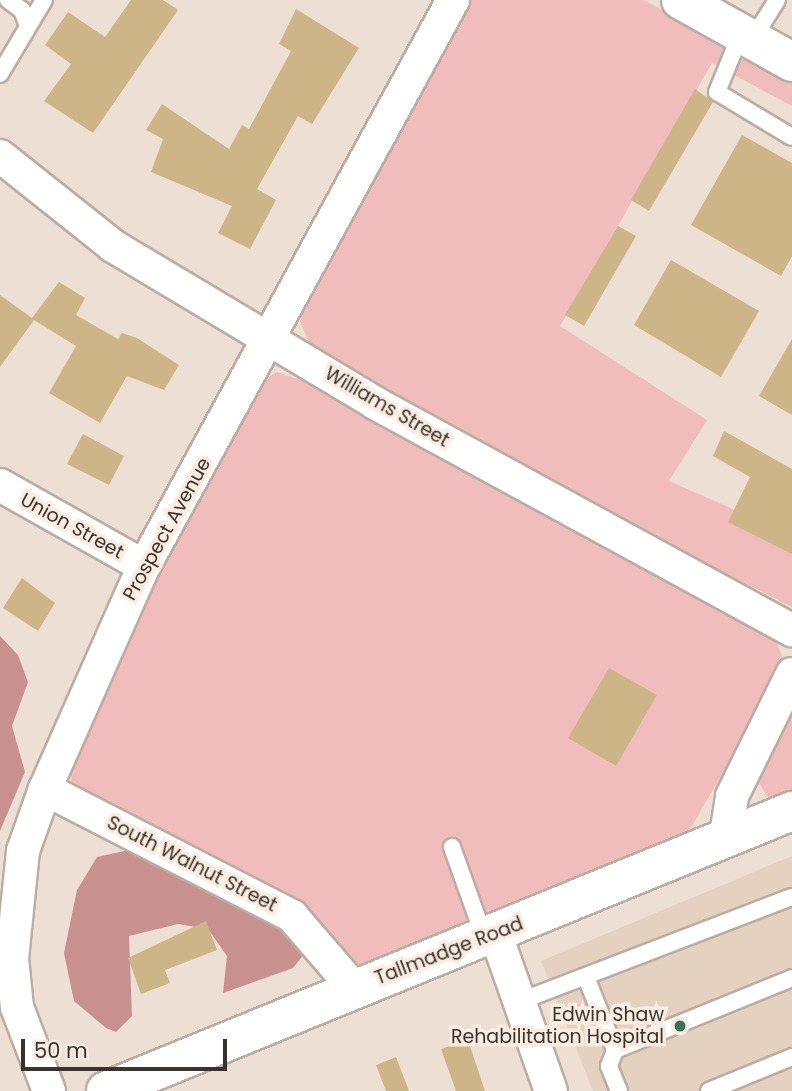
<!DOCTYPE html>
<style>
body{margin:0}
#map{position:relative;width:792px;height:1091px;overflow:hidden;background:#eddfd3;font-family:Poppins,sans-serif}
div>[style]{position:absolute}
.built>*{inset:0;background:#e5d1c0}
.green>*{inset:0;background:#f0bdbc}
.forest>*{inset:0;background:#c8918f}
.building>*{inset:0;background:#ceb588}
.roads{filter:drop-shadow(2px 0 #bbada2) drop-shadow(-2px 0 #bbada2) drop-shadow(0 2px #bbada2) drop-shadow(0 -2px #bbada2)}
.service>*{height:16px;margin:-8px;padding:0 8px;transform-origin:8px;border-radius:8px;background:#fff}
.minor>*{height:32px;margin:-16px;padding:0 16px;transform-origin:16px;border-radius:16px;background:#fff}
.tertiary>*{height:38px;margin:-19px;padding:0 19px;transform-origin:19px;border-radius:19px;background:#fff}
.dots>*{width:19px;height:19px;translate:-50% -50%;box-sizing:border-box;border:4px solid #faece0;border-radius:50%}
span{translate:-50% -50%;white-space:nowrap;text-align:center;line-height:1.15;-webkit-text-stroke:7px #faece0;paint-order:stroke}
.street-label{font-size:19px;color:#39332f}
.poi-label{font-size:19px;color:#39332f}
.right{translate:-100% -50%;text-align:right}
.scale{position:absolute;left:21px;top:1039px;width:206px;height:32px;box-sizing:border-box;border:4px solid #39332f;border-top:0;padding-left:9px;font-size:21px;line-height:24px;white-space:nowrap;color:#39332f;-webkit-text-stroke:5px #faece0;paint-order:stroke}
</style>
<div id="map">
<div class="built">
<i style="clip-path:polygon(792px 856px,792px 1091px,593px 1091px,541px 961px)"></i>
</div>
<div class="green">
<i style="clip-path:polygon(470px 0,644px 0,792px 80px,792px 106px,712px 63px,560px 326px,707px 420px,669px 481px,792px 535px,792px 607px,551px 485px,312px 349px,300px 321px,319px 276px)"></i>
<i style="clip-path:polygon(277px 372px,341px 394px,775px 636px,785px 666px,686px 836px,352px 967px,72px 785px,70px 766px,96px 696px,215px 465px,265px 379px)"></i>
<i style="clip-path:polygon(792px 716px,792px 790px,769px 799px,757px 780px)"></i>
</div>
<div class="forest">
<i style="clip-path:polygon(0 636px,18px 655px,28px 682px,12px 726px,25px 772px,0 831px)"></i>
<i style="clip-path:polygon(138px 848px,220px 884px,296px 938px,304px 954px,293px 968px,223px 993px,227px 956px,208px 929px,178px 924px,129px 936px,132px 1016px,116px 1032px,106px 1028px,74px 1001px,64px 953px,77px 890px,97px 857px)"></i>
</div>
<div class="building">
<i style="clip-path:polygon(131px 0,163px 0,178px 10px,93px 133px,44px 101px,71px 64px,45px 45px,68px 12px,105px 37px)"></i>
<i style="clip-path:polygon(296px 9px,359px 48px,312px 124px,298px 116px,257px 189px,276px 200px,250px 249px,218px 233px,232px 206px,151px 172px,163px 139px,146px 130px,162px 104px,229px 149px,242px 125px,249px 129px,291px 51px,279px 44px)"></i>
<i style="clip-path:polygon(695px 89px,713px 102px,649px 211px,631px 200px)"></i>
<i style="clip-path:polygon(742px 135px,792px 163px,792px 256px,781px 276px,691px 225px)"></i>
<i style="clip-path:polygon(618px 226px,636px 236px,584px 326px,565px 315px)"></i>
<i style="clip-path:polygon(671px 260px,759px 311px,721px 377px,634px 325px)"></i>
<i style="clip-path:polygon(59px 282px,85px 298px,76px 315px,118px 339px,122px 333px,137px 338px,179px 365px,164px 390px,127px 376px,100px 423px,49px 393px,76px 346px,34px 320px,0 367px,0 295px,32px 318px)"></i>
<i style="clip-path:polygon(792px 339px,792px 415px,759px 396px)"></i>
<i style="clip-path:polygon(724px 431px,792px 469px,792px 554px,728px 522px,750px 477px,713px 456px)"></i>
<i style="clip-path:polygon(83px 434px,124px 456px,109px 485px,67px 464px)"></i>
<i style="clip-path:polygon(22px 578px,55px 603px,38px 631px,3px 608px)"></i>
<i style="clip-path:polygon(609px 668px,657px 695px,616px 766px,568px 738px)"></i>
<i style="clip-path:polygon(206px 921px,217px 950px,165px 970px,170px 983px,141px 994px,128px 958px)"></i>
<i style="clip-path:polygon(468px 1040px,485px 1091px,456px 1091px,441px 1049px)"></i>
<i style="clip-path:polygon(396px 1057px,409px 1091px,386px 1091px,376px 1065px)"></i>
</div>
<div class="roads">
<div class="service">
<i style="left:8px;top:0;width:17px;rotate:36deg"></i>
<i style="left:22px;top:10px;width:15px;rotate:70deg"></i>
<i style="left:741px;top:33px;width:64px;rotate:112.1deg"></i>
<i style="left:717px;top:92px;width:87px;rotate:31deg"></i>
<i style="left:752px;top:40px;width:47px;rotate:-58deg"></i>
<i style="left:0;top:74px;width:86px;rotate:-59.3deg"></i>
<i style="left:452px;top:847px;width:96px;rotate:70.4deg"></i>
<i style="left:586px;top:977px;width:79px;rotate:68.3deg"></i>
<i style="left:518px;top:1002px;width:293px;rotate:-21deg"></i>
<i style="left:619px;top:1091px;width:27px;rotate:-112deg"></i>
<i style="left:609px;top:1066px;width:17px;rotate:-69deg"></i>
<i style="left:615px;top:1050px;width:191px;rotate:-22.1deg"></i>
<i style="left:709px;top:1091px;width:90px;rotate:-22.3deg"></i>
</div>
<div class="minor">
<i style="left:0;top:156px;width:144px;rotate:38.5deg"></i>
<i style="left:113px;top:246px;width:305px;rotate:30.9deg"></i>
<i style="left:375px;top:403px;width:475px;rotate:28.6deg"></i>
<i style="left:0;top:485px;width:165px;rotate:29.4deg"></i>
<i style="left:45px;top:789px;width:278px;rotate:27.2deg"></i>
<i style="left:292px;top:916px;width:95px;rotate:49.3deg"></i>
<i style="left:726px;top:835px;width:39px;rotate:-81deg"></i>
<i style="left:732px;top:796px;width:136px;rotate:-63.8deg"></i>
<i style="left:496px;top:935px;width:165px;rotate:70.6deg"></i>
<i style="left:49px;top:1091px;width:90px;rotate:-110.9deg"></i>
<i style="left:17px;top:1007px;width:48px;rotate:-95.9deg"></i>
<i style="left:12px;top:959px;width:109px;rotate:-84.2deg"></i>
<i style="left:23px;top:851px;width:66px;rotate:-70.5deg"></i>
<i style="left:45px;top:789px;width:244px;rotate:-66.1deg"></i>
<i style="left:144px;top:566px;width:645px;rotate:-61.37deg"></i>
</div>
<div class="tertiary">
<i style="left:681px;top:0;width:127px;rotate:29.2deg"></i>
<i style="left:106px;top:1091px;width:741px;rotate:-22.2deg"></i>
</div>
</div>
<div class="dots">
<i style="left:680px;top:1026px;background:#39725b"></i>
</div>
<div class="street-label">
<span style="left:387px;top:407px;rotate:30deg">Williams Street</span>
<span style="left:72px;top:526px;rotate:29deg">Union Street</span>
<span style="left:167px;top:529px;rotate:-61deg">Prospect Avenue</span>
<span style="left:192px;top:864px;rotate:27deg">South Walnut Street</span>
<span style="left:449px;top:951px;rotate:-21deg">Tallmadge Road</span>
</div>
<div class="poi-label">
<span class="right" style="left:664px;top:1026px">Edwin Shaw<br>Rehabilitation Hospital</span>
</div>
<div class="scale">50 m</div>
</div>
